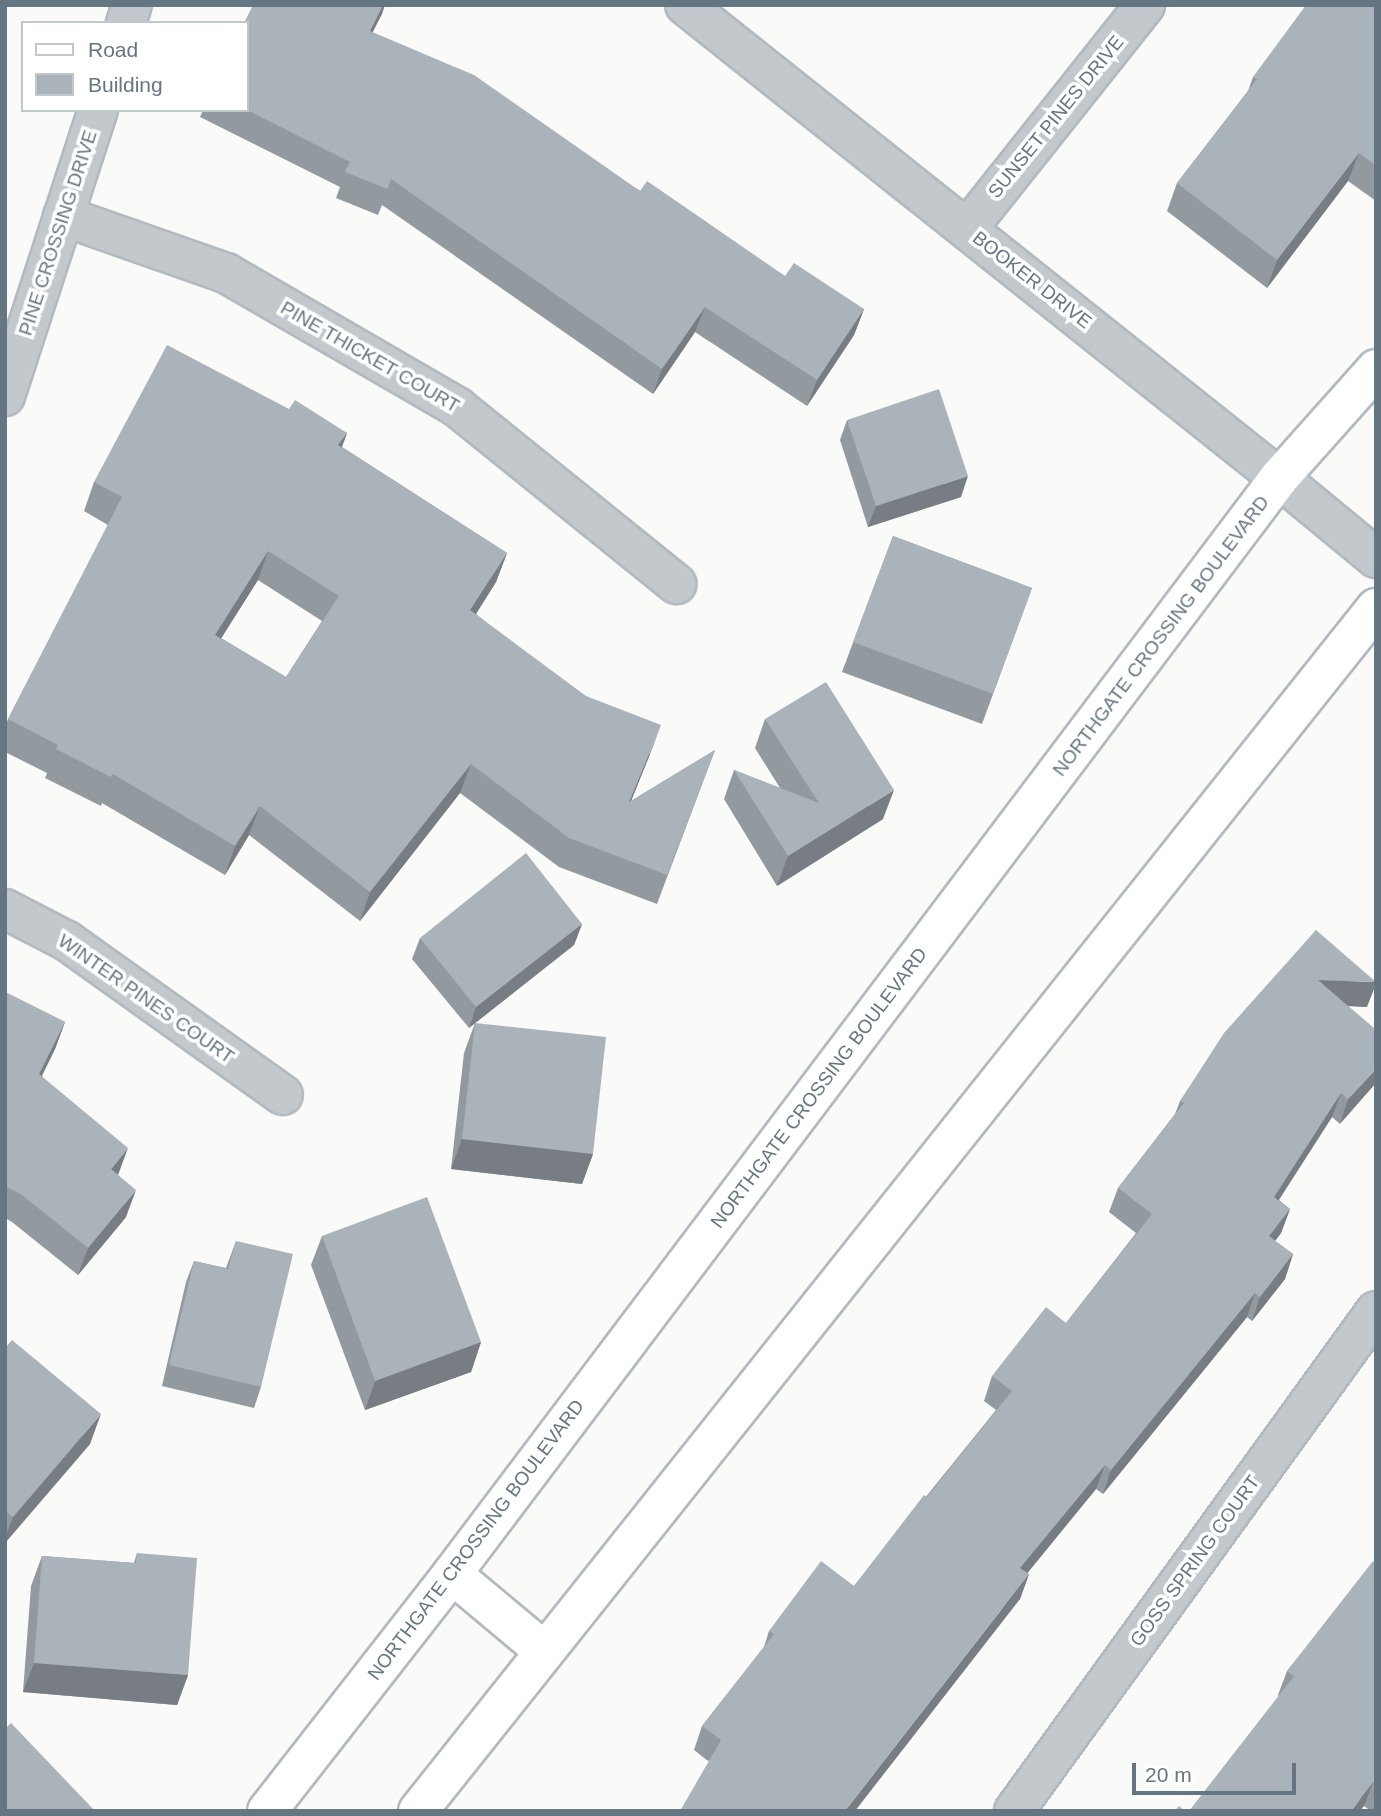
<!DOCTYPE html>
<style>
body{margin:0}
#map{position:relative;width:1381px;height:1816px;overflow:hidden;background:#fafaf8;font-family:Helvetica,sans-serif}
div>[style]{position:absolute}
.roads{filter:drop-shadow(2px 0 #b3babf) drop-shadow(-2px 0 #b3babf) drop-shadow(0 2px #b3babf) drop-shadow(0 -2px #b3babf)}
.minor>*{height:38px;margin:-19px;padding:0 19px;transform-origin:19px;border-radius:19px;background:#c3c8cc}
.tertiary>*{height:38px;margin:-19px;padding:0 19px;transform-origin:19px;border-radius:19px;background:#c3c8cc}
.secondary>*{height:38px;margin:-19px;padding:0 19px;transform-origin:19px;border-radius:19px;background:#fff}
.wall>*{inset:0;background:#929a9f}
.shaded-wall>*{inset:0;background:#777d82}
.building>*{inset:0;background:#aab3b9}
span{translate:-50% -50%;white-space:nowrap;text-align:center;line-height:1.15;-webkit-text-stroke:7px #fff;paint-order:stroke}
.street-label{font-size:19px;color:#657683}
.frame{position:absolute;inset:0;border:7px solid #657683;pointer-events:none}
.legend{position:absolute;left:21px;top:21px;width:228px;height:91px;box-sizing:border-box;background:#fff;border:2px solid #c1c8cd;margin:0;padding:9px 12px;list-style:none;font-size:21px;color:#657683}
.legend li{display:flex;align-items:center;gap:14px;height:35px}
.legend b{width:35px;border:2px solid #c1c8cd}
.scale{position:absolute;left:1132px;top:1763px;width:164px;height:32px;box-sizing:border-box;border:4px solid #657683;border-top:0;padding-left:9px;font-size:21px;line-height:24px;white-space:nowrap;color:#657683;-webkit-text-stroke:5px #fff;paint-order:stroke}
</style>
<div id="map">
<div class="roads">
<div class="minor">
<i style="left:685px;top:5px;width:759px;rotate:38.53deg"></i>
<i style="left:126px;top:23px;width:19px;rotate:-72deg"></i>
<i style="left:63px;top:216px;width:173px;rotate:19.3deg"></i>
<i style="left:226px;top:273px;width:267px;rotate:30.1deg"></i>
<i style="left:457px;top:407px;width:282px;rotate:38.9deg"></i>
<i style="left:967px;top:229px;width:286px;rotate:-51.5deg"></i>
<i style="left:5px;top:396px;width:301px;rotate:-72deg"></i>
<i style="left:5px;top:909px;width:70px;rotate:27.3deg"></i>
<i style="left:67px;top:941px;width:265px;rotate:35.5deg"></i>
<i style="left:1014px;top:1811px;width:617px;rotate:-54.1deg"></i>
</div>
<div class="tertiary">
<i style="left:1279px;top:478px;width:126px;rotate:39.5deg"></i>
</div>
<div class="secondary">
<i style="left:452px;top:1574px;width:119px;rotate:39.9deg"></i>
<i style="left:267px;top:1811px;width:301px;rotate:-52deg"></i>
<i style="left:452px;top:1574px;width:1373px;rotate:-52.96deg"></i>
<i style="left:1279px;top:478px;width:146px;rotate:-48.3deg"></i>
<i style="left:418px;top:1811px;width:1538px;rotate:-51.47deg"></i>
</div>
</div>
<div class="wall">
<i style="clip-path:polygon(253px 5px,385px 5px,372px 33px,785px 276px,864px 309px,854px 335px,807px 406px,695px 332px,653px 394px,382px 205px,378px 215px,336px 198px,340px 187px,200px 117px,203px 110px,247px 110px)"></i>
<i style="clip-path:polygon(1376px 5px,1376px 201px,1348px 181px,1267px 288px,1167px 211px,1177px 183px,1248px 91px,1253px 77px)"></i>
<i style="clip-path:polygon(evenodd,289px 409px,347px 433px,342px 447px,507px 553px,496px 582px,476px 614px,650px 754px,631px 801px,715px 750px,657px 904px,559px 867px,460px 793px,360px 921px,249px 835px,225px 875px,102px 803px,101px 806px,45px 778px,47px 773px,5px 752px,5px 728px,8px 719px,108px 525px,84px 511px,94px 482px,289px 409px,258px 580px,322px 621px,286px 677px,221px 638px,258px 580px)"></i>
<i style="clip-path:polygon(847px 420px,961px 497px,868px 527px,840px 440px)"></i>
<i style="clip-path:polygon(893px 536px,1032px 588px,982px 724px,842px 672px)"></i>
<i style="clip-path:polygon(765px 719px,883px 819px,777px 886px,724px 799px,734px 770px,780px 788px,755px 748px)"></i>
<i style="clip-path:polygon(582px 924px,574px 945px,475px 1023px,593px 1154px,582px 1184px,451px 1169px,464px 1053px,475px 1023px,469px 1028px,412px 959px,420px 938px)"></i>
<i style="clip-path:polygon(1316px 930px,1367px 1007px,1348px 1006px,1376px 1030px,1340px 1124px,1332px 1117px,1279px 1200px,1290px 1209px,1281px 1233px,1275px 1241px,1293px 1254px,1285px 1279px,1252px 1321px,1247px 1317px,1103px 1494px,1096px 1489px,1027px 1573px,1029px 1574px,1020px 1599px,708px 1761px,694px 1750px,702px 1726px,764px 1647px,769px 1631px,854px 1586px,996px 1410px,984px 1401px,992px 1376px,1066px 1323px,1136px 1233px,1109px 1212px,1118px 1188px,1175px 1114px,1180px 1101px)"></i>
<i style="clip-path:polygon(5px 992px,65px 1022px,55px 1049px,42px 1076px,118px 1175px,126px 1217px,78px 1275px,12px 1222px,5px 1218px)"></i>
<i style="clip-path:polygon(322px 1236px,481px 1342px,471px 1372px,365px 1410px,311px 1265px)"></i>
<i style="clip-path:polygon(236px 1241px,261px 1387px,254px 1408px,162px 1386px,186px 1282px,194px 1261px,226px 1268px)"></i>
<i style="clip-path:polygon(5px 1348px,90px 1444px,5px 1543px)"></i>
<i style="clip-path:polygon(137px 1553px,188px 1675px,177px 1705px,23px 1692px,31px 1586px,42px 1556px,134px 1563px)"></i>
<i style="clip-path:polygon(1376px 1563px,1376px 1811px,1371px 1811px,1364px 1806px,1278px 1695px,1287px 1671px)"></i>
</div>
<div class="shaded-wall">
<i style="clip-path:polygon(383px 5px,385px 5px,382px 14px,360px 57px,370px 31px)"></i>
<i style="clip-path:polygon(1359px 153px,1348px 181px,1267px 288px,1277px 260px)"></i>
<i style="clip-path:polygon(705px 307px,695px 332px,653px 394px,662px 369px)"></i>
<i style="clip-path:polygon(864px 309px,854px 335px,807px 406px,817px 380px)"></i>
<i style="clip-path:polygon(347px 433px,336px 462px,338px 445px)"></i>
<i style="clip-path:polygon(968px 476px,961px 497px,868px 527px,876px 506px)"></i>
<i style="clip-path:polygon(268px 551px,258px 580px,205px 664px,215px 635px)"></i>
<i style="clip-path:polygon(507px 553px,496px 582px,460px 639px,470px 610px)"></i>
<i style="clip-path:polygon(661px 725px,650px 754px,619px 831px,629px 802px)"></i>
<i style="clip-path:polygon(471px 764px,460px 793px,360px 921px,370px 892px)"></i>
<i style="clip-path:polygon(894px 790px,883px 819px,777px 886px,788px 856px)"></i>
<i style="clip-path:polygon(260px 806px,249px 835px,225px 875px,235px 846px)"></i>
<i style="clip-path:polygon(582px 924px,574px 945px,469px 1028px,476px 1007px)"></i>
<i style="clip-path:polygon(1318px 980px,1376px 982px,1376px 984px,1367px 1007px,1309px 1004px)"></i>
<i style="clip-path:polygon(65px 1022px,55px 1049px,29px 1101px,39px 1074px)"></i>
<i style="clip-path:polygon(1376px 1069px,1376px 1083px,1340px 1124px,1348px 1099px)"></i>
<i style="clip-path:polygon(1341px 1093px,1332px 1117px,1265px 1221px,1274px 1197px)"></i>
<i style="clip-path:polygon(462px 1139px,593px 1154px,582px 1184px,451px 1169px)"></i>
<i style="clip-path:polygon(128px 1148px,118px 1175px,111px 1169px)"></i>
<i style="clip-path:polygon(136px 1190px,126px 1217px,78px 1275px,88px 1248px)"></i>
<i style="clip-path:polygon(1290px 1209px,1281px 1233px,1260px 1260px,1269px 1236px)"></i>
<i style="clip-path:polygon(1293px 1254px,1285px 1279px,1252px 1321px,1260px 1297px)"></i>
<i style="clip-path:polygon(1255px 1293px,1247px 1317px,1103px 1494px,1111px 1470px)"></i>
<i style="clip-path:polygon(481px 1342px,471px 1372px,365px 1410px,375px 1381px)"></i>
<i style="clip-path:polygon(101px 1414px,90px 1444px,5px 1543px,5px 1538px,13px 1517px)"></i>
<i style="clip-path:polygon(1105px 1465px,1096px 1489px,1012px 1592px,1020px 1568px)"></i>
<i style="clip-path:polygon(1029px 1574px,1020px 1599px,855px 1811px,845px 1811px)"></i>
<i style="clip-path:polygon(34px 1663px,188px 1675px,177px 1705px,23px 1692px)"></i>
<i style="clip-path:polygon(1373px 1782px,1364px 1806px,1360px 1811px,1351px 1811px)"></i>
</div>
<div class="building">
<i style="clip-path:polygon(253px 5px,383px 5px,370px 31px,474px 75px,640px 191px,647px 181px,785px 276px,794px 263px,864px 309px,817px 380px,705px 307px,662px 369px,391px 179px,387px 189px,345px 172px,350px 162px,247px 110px,247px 23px,244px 23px)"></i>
<i style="clip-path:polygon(1306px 5px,1376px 5px,1376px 166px,1359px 153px,1277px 260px,1177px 183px,1257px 79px,1253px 77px)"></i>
<i style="clip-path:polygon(evenodd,167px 345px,289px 409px,295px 400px,347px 433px,338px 445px,507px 553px,470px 610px,586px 696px,661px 725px,629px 802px,715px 750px,667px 875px,569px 838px,471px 764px,370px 892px,260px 806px,235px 846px,113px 774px,111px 777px,56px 749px,58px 745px,8px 719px,122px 497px,94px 482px,167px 345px,268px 551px,339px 596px,286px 677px,215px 635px,268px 551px)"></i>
<i style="clip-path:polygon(939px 389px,968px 476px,876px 506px,847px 420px)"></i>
<i style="clip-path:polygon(893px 536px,1032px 588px,993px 694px,853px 642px)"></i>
<i style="clip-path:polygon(826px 682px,894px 790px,788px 856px,734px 770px,819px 803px,765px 719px)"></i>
<i style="clip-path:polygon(526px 853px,582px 924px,476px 1007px,420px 938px)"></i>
<i style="clip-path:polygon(1316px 930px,1376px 982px,1318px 980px,1376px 1030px,1376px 1069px,1348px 1099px,1341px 1093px,1274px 1197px,1290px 1209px,1269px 1236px,1293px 1254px,1260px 1297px,1255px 1293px,1111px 1470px,1105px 1465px,1020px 1568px,1029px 1574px,845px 1811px,680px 1811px,721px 1740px,702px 1726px,774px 1634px,769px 1631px,821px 1561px,854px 1586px,924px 1495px,927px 1497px,1012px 1391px,992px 1376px,1046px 1307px,1066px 1323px,1152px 1214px,1118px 1188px,1184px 1103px,1180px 1101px,1224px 1033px)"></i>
<i style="clip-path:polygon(5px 992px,65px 1022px,39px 1074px,128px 1148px,111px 1169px,136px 1190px,88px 1248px,22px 1195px,5px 1186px)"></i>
<i style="clip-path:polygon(475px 1023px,606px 1037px,593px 1154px,462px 1139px)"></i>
<i style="clip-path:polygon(427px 1197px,481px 1342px,375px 1381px,322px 1236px)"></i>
<i style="clip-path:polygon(236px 1241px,293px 1254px,261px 1387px,169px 1365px,194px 1261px,228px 1269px)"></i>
<i style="clip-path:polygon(12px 1340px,101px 1414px,13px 1517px,5px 1511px,5px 1348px)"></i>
<i style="clip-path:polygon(137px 1553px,197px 1558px,188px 1675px,34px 1663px,42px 1556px,136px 1563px)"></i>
<i style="clip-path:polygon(1373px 1561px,1376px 1563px,1376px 1784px,1373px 1782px,1351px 1811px,1189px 1811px,1294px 1676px,1287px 1671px)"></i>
<i style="clip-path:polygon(11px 1723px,95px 1811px,5px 1811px,5px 1729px)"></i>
<i style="clip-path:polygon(1179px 1806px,1185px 1811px,1175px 1811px)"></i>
</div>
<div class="street-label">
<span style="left:1056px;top:117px;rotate:-51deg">SUNSET PINES DRIVE</span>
<span style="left:58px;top:233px;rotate:-72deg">PINE CROSSING DRIVE</span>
<span style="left:1032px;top:280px;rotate:38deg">BOOKER DRIVE</span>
<span style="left:370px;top:357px;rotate:30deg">PINE THICKET COURT</span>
<span style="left:1161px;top:636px;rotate:-53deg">NORTHGATE CROSSING BOULEVARD</span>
<span style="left:146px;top:999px;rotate:35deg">WINTER PINES COURT</span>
<span style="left:819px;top:1088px;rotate:-53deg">NORTHGATE CROSSING BOULEVARD</span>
<span style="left:476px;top:1540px;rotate:-53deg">NORTHGATE CROSSING BOULEVARD</span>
<span style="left:1195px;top:1561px;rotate:-54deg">GOSS SPRING COURT</span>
</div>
<div class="frame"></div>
<ul class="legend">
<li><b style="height:9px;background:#fff"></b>Road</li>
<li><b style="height:19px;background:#aab3b9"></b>Building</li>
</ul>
<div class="scale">20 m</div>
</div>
